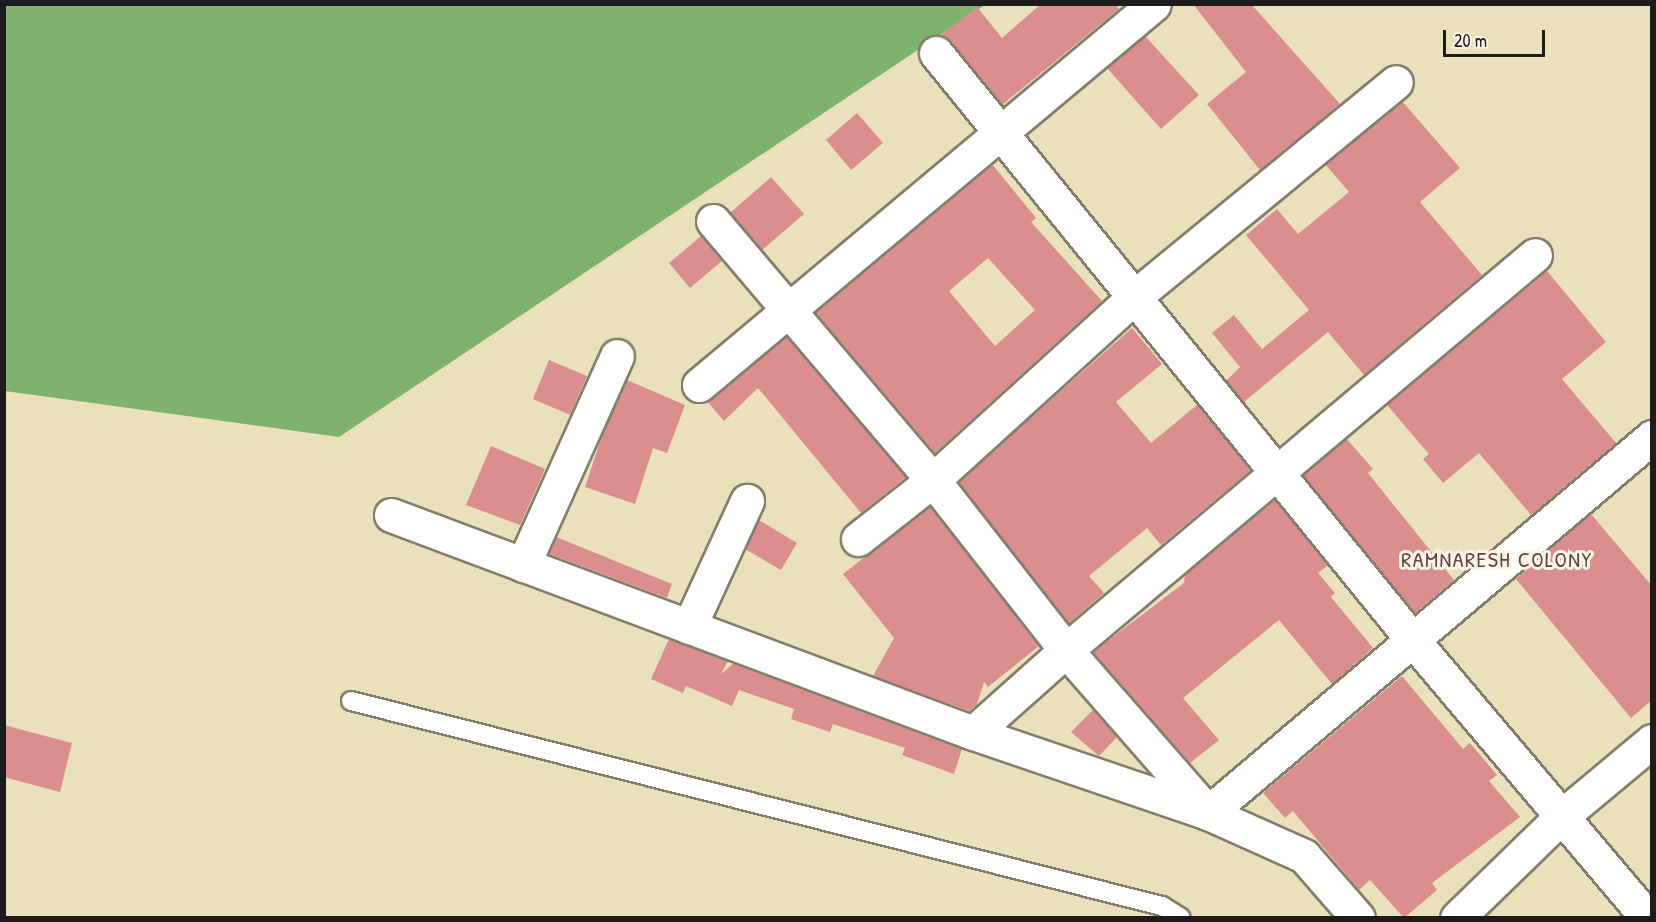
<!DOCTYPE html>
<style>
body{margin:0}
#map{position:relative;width:1656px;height:922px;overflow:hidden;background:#eae0bc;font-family:"Patrick Hand",sans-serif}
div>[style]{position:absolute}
.forest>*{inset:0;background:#7eb26d}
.building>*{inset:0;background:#da8e8d}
.roads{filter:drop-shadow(2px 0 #837e6c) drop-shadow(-2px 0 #837e6c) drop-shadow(0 2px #837e6c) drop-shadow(0 -2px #837e6c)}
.lane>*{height:18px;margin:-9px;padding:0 9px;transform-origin:9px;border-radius:9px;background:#fff}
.street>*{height:33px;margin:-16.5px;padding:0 16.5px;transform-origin:16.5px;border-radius:16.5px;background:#fff}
span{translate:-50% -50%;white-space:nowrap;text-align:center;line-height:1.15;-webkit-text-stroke:6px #fcf5e5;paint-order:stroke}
.neighbourhood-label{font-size:22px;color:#5e4444;letter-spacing:1.5px}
.frame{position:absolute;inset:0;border:6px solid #1c1c1c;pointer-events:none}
.scale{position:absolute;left:1443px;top:30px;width:102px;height:27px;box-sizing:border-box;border:3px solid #1c1c1c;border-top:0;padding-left:8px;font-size:18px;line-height:21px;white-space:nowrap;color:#1c1c1c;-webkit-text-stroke:4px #fcf5e5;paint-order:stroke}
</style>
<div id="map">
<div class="forest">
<i style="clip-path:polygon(5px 5px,985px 5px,339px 437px,5px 391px)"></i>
</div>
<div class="building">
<i style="clip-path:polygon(1041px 4px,1115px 4px,1119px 9px,1002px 105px,951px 41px,941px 35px,977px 7px,1002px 38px)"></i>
<i style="clip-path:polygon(1193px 4px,1251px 4px,1340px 104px,1260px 170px,1207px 104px,1246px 72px)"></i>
<i style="clip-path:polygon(1145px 36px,1199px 95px,1161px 129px,1107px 68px)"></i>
<i style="clip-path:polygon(1402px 101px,1460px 168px,1420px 202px,1482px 275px,1364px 375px,1328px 332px,1244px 402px,1226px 381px,1240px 367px,1212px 333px,1234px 315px,1262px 349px,1309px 310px,1246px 235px,1277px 209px,1298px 234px,1349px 192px,1325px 164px)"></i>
<i style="clip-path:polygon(857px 113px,883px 143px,851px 170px,826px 140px)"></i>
<i style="clip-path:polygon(evenodd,992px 164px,1036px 218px,1031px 222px,1102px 301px,935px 453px,815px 312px,992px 164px,988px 258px,1035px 310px,995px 346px,949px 291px,988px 258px)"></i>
<i style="clip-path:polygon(771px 177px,804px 214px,762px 250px,730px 213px)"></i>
<i style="clip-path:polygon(701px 236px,722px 261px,690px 288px,669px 263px)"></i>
<i style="clip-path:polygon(1547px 271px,1606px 342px,1562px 379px,1616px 443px,1531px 515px,1479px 453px,1443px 483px,1423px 459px,1429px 454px,1387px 405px)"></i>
<i style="clip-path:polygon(1132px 328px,1162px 364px,1116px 402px,1151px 443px,1197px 405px,1251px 470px,1161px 545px,1147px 528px,1089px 576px,1104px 593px,1069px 623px,958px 482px)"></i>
<i style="clip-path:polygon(786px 336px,906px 477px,861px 513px,758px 388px,724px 421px,707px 401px)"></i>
<i style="clip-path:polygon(549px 360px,587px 376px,570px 415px,533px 399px)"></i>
<i style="clip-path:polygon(627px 380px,685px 405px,667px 453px,653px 448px,635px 504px,585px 487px,604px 430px)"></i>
<i style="clip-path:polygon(1346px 438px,1373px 469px,1368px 473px,1454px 580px,1415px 613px,1303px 475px)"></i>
<i style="clip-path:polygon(491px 446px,545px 469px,520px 525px,466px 505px)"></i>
<i style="clip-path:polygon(1274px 499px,1328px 565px,1318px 573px,1335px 593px,1331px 597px,1373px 648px,1332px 684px,1279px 620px,1183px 698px,1219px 740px,1190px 763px,1093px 652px,1184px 583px,1185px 574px)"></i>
<i style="clip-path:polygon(930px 506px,1039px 646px,988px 687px,984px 682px,977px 704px,969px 711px,873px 676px,894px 638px,843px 574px)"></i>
<i style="clip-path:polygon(1591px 514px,1652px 586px,1652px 700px,1631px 718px,1516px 579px)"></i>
<i style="clip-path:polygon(759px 520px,797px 543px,781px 570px,745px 549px)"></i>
<i style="clip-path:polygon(556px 537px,672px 584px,667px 598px,549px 554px)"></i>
<i style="clip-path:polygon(669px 639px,728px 661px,721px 674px,734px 663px,962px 749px,954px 774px,902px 755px,905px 748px,833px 724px,830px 732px,791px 719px,794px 709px,739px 690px,732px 706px,686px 686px,683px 693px,651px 679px)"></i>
<i style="clip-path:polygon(1402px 676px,1463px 749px,1470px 743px,1497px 775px,1489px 781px,1520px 817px,1432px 883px,1437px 890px,1404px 918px,1370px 880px,1359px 890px,1293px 811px,1285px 818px,1263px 793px)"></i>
<i style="clip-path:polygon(1093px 710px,1117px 737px,1099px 756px,1071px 732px)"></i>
<i style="clip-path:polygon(4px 725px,72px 743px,60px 792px,4px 777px)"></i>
</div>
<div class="roads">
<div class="lane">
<i style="left:351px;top:701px;width:837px;rotate:14.19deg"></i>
<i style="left:1162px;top:906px;width:22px;rotate:32deg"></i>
</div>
<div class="street">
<i style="left:936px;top:53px;width:754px;rotate:50.92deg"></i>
<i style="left:1411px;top:638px;width:367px;rotate:49.8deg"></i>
<i style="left:713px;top:221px;width:340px;rotate:49.7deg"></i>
<i style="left:933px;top:480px;width:216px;rotate:52deg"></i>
<i style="left:1066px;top:650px;width:216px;rotate:48.9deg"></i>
<i style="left:1208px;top:813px;width:582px;rotate:-40.26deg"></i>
<i style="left:699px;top:385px;width:593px;rotate:-39.94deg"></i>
<i style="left:391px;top:515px;width:621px;rotate:20.53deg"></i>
<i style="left:973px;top:733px;width:248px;rotate:18.8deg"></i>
<i style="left:1208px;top:813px;width:105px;rotate:24.1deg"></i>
<i style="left:1304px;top:856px;width:82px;rotate:48.9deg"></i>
<i style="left:858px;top:539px;width:95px;rotate:-38.2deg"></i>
<i style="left:933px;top:480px;width:270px;rotate:-42.3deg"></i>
<i style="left:1133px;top:298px;width:340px;rotate:-39.4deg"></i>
<i style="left:523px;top:565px;width:229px;rotate:-65.8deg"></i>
<i style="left:689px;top:627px;width:139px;rotate:-65.3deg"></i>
<i style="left:973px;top:733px;width:125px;rotate:-41.7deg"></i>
<i style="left:1066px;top:650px;width:613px;rotate:-40.1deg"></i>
<i style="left:1457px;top:918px;width:146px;rotate:-44.2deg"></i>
<i style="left:1562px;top:816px;width:117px;rotate:-39.8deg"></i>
</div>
</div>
<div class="neighbourhood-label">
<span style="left:1497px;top:560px">RAMNARESH COLONY</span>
</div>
<div class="frame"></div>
<div class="scale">20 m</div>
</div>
